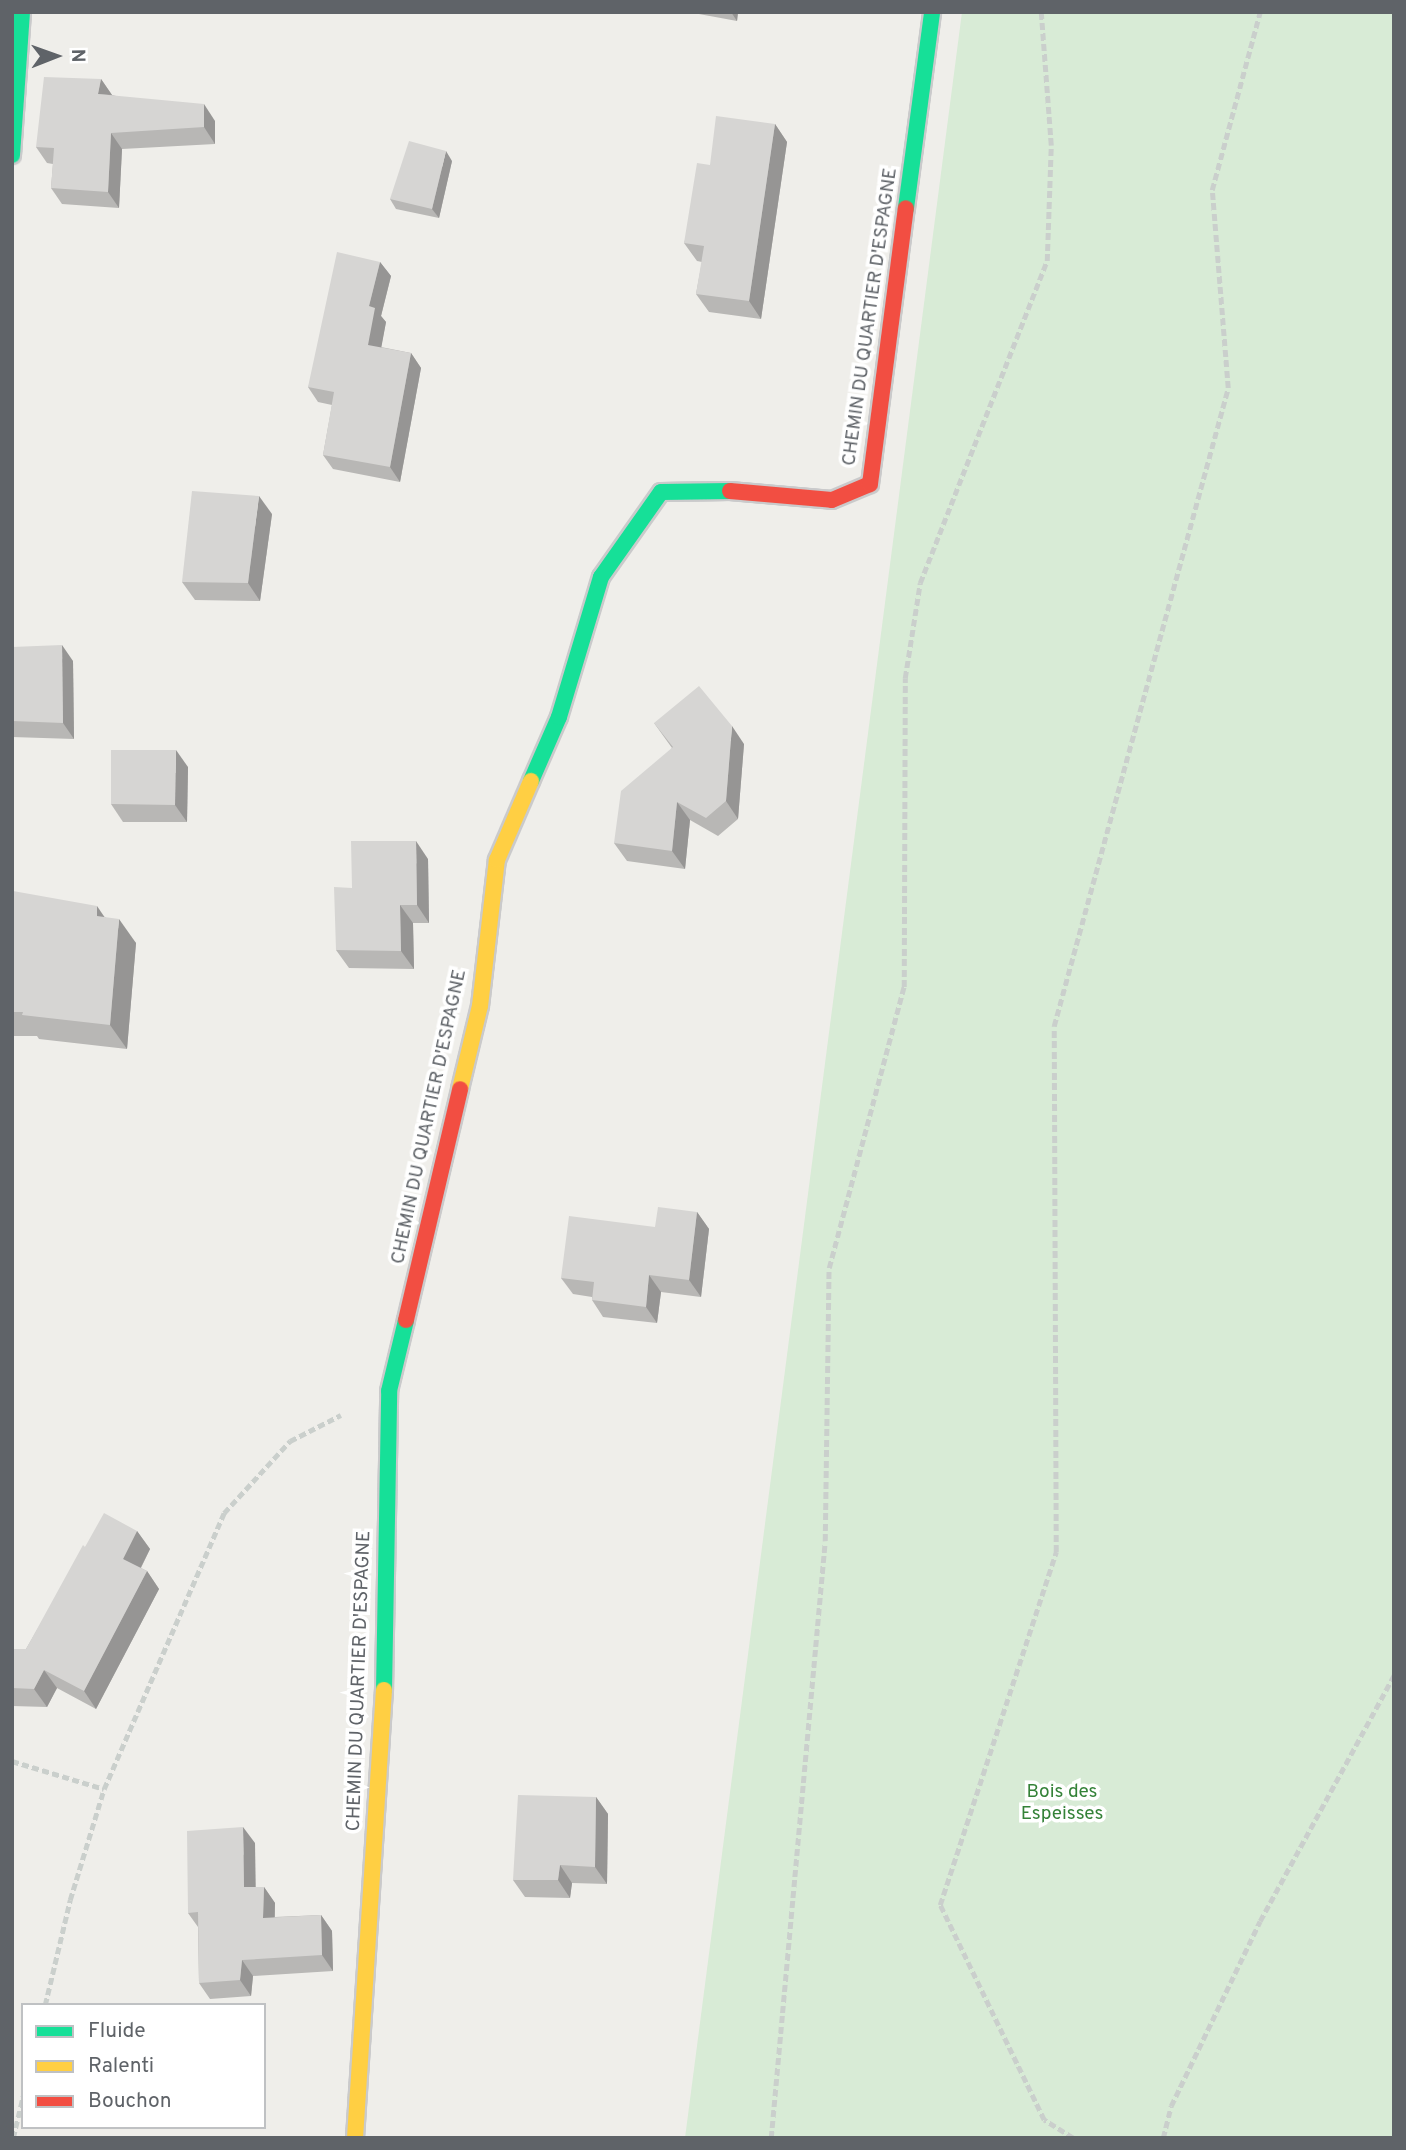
<!DOCTYPE html>
<style>
body{margin:0}
#map{position:relative;width:1406px;height:2150px;overflow:hidden;background:#efeeea;font-family:Overpass,sans-serif}
div>[style]{position:absolute}
.green>*{inset:0;background:#d8ebd6}
.path>*{height:4.5px;margin-top:-2.25px;transform-origin:0;background:repeating-linear-gradient(90deg,#cacfcc 0 7px,transparent 0 10.5px)}
.roads{filter:drop-shadow(2px 0 #cacacb) drop-shadow(-2px 0 #cacacb) drop-shadow(0 2px #cacacb) drop-shadow(0 -2px #cacacb)}
.fast>*{height:16px;margin:-8px;padding:0 8px;transform-origin:8px;border-radius:8px;background:#16e098}
.slow>*{height:16px;margin:-8px;padding:0 8px;transform-origin:8px;border-radius:8px;background:#ffcf43}
.jam>*{height:16px;margin:-8px;padding:0 8px;transform-origin:8px;border-radius:8px;background:#f24e42}
.wall>*{inset:0;background:#b8b7b5}
.shaded-wall>*{inset:0;background:#969594}
.building>*{inset:0;background:#d6d5d3}
span{translate:-50% -50%;white-space:nowrap;text-align:center;line-height:1.15;-webkit-text-stroke:7px #fff;paint-order:stroke}
.street-label{font-size:19px;color:#5f6368}
.park-label{font-size:19px;color:#348238}
.frame{position:absolute;inset:0;border:14px solid #5f6368;pointer-events:none}
.legend{position:absolute;left:21px;top:2003px;width:245px;height:126px;box-sizing:border-box;background:#fff;border:2px solid #bfc1c3;margin:0;padding:9px 12px;list-style:none;font-size:21px;color:#5f6368}
.legend li{display:flex;align-items:center;gap:14px;height:35px}
.legend b{width:35px;border:2px solid #bfc1c3}
.north{position:absolute;left:21px;top:21px;width:70px;height:70px;-webkit-text-stroke:5px #fff;paint-order:stroke;rotate:89deg;font-size:19px;font-weight:700;line-height:28px;text-align:center;color:#5f6368}
.north::after{content:'';display:block;margin:auto;width:24px;height:32px;background:#5f6368;clip-path:polygon(50% 0,100% 100%,50% 72%,0 100%)}
</style>
<div id="map">
<div class="green">
<i style="clip-path:polygon(962px 12px,1394px 12px,1394px 2138px,685px 2138px)"></i>
</div>
<div class="path">
<i style="left:12px;top:1761px;width:96px;rotate:16.9deg"></i>
<i style="left:45px;top:2005px;width:108px;rotate:-76.6deg"></i>
<i style="left:70px;top:1900px;width:116px;rotate:-73deg"></i>
<i style="left:104px;top:1789px;width:301px;rotate:-66.5deg"></i>
<i style="left:224px;top:1513px;width:98px;rotate:-47.5deg"></i>
<i style="left:290px;top:1441px;width:57px;rotate:-27deg"></i>
<i style="left:13px;top:2138px;width:43px;rotate:-76.6deg"></i>
<i style="left:771px;top:2138px;width:599px;rotate:-84.83deg"></i>
<i style="left:825px;top:1541px;width:273px;rotate:-89.2deg"></i>
<i style="left:829px;top:1268px;width:291px;rotate:-75.1deg"></i>
<i style="left:904px;top:987px;width:309px;rotate:-89.8deg"></i>
<i style="left:905px;top:678px;width:96px;rotate:-81deg"></i>
<i style="left:920px;top:583px;width:346px;rotate:-68.5deg"></i>
<i style="left:1047px;top:261px;width:116px;rotate:-88deg"></i>
<i style="left:1051px;top:145px;width:133px;rotate:-94.3deg"></i>
<i style="left:1073px;top:2138px;width:34px;rotate:-148deg"></i>
<i style="left:1044px;top:2120px;width:239px;rotate:-115.8deg"></i>
<i style="left:940px;top:1905px;width:372px;rotate:-71.8deg"></i>
<i style="left:1056px;top:1552px;width:526px;rotate:-90.22deg"></i>
<i style="left:1054px;top:1026px;width:661px;rotate:-74.74deg"></i>
<i style="left:1228px;top:388px;width:199px;rotate:-94.6deg"></i>
<i style="left:1212px;top:190px;width:184px;rotate:-74.9deg"></i>
<i style="left:1163px;top:2138px;width:33px;rotate:-76deg"></i>
<i style="left:1171px;top:2106px;width:205px;rotate:-64.3deg"></i>
<i style="left:1260px;top:1921px;width:280px;rotate:-61.4deg"></i>
</div>
<div class="roads">
<div class="fast">
<i style="left:12px;top:155px;width:143px;rotate:-86deg"></i>
<i style="left:906px;top:208px;width:198px;rotate:-82.4deg"></i>
<i style="left:531px;top:781px;width:70px;rotate:-66.4deg"></i>
<i style="left:559px;top:717px;width:146px;rotate:-73.3deg"></i>
<i style="left:601px;top:577px;width:104px;rotate:-54.8deg"></i>
<i style="left:661px;top:492px;width:69px;rotate:-0.8deg"></i>
<i style="left:384px;top:1690px;width:299px;rotate:-89deg"></i>
<i style="left:389px;top:1391px;width:73px;rotate:-76.5deg"></i>
</div>
<div class="slow">
<i style="left:460px;top:1089px;width:85px;rotate:-76.5deg"></i>
<i style="left:480px;top:1006px;width:147px;rotate:-83.4deg"></i>
<i style="left:497px;top:860px;width:86px;rotate:-66.7deg"></i>
<i style="left:355px;top:2138px;width:449px;rotate:-86.3deg"></i>
</div>
<div class="jam">
<i style="left:730px;top:491px;width:102px;rotate:5deg"></i>
<i style="left:832px;top:500px;width:41px;rotate:-22.8deg"></i>
<i style="left:870px;top:484px;width:278px;rotate:-82.6deg"></i>
<i style="left:406px;top:1320px;width:237px;rotate:-76.8deg"></i>
</div>
</div>
<div class="wall">
<i style="clip-path:polygon(688px 12px,738px 12px,737px 21px)"></i>
<i style="clip-path:polygon(101px 79px,112px 95px,215px 121px,215px 144px,122px 149px,119px 208px,62px 204px,51px 188px,53px 164px,47px 163px,36px 147px)"></i>
<i style="clip-path:polygon(775px 124px,787px 142px,761px 319px,709px 312px,696px 294px,702px 262px,697px 261px,684px 243px,710px 165px)"></i>
<i style="clip-path:polygon(452px 161px,439px 218px,396px 209px,390px 199px)"></i>
<i style="clip-path:polygon(380px 262px,391px 276px,381px 316px,386px 322px,381px 347px,411px 353px,421px 368px,400px 482px,333px 469px,323px 455px,332px 405px,318px 402px,308px 387px)"></i>
<i style="clip-path:polygon(272px 514px,260px 601px,195px 600px,182px 582px)"></i>
<i style="clip-path:polygon(12px 647px,73px 661px,74px 739px,12px 737px)"></i>
<i style="clip-path:polygon(654px 723px,744px 744px,738px 819px,718px 836px,690px 820px,685px 869px,627px 861px,614px 843px,672px 748px)"></i>
<i style="clip-path:polygon(188px 767px,187px 822px,123px 822px,111px 804px)"></i>
<i style="clip-path:polygon(428px 859px,429px 923px,413px 923px,414px 969px,349px 968px,336px 950px,352px 888px)"></i>
<i style="clip-path:polygon(12px 902px,105px 917px,136px 943px,127px 1049px,39px 1039px,37px 1036px,12px 1036px)"></i>
<i style="clip-path:polygon(697px 1212px,709px 1229px,701px 1297px,661px 1292px,657px 1323px,603px 1317px,592px 1300px,592px 1297px,573px 1294px,561px 1278px,655px 1227px)"></i>
<i style="clip-path:polygon(137px 1531px,150px 1549px,141px 1568px,147px 1571px,159px 1589px,96px 1709px,57px 1688px,47px 1707px,12px 1706px,12px 1649px,26px 1649px,85px 1547px)"></i>
<i style="clip-path:polygon(596px 1797px,608px 1814px,607px 1884px,572px 1883px,570px 1898px,525px 1897px,513px 1880px)"></i>
<i style="clip-path:polygon(255px 1843px,255px 1887px,264px 1887px,275px 1903px,275px 1917px,321px 1915px,332px 1931px,333px 1971px,253px 1976px,251px 1996px,210px 1999px,199px 1983px,198px 1927px,188px 1913px)"></i>
</div>
<div class="shaded-wall">
<i style="clip-path:polygon(731px 12px,738px 12px,737px 21px)"></i>
<i style="clip-path:polygon(101px 79px,112px 95px,98px 94px)"></i>
<i style="clip-path:polygon(204px 104px,215px 121px,215px 144px,204px 127px)"></i>
<i style="clip-path:polygon(775px 124px,787px 142px,761px 319px,749px 301px)"></i>
<i style="clip-path:polygon(111px 133px,122px 149px,119px 208px,108px 192px)"></i>
<i style="clip-path:polygon(446px 151px,452px 161px,439px 218px,432px 209px)"></i>
<i style="clip-path:polygon(380px 262px,391px 276px,381px 316px,386px 322px,379px 360px,368px 345px,369px 306px)"></i>
<i style="clip-path:polygon(411px 353px,421px 368px,400px 482px,390px 467px)"></i>
<i style="clip-path:polygon(259px 496px,272px 514px,260px 601px,248px 583px)"></i>
<i style="clip-path:polygon(62px 645px,73px 661px,74px 739px,63px 723px)"></i>
<i style="clip-path:polygon(732px 726px,744px 744px,738px 819px,726px 801px)"></i>
<i style="clip-path:polygon(176px 750px,188px 767px,187px 822px,175px 805px)"></i>
<i style="clip-path:polygon(677px 802px,690px 820px,685px 869px,672px 851px)"></i>
<i style="clip-path:polygon(416px 841px,428px 859px,429px 923px,417px 905px)"></i>
<i style="clip-path:polygon(400px 905px,413px 923px,414px 969px,401px 951px)"></i>
<i style="clip-path:polygon(97px 906px,114px 931px,97px 916px)"></i>
<i style="clip-path:polygon(119px 919px,136px 943px,127px 1049px,110px 1025px)"></i>
<i style="clip-path:polygon(697px 1212px,709px 1229px,701px 1297px,689px 1280px)"></i>
<i style="clip-path:polygon(649px 1275px,661px 1292px,657px 1323px,646px 1307px)"></i>
<i style="clip-path:polygon(137px 1531px,150px 1549px,136px 1577px,123px 1559px)"></i>
<i style="clip-path:polygon(147px 1571px,159px 1589px,96px 1709px,84px 1691px)"></i>
<i style="clip-path:polygon(44px 1670px,57px 1688px,47px 1707px,34px 1689px)"></i>
<i style="clip-path:polygon(596px 1797px,608px 1814px,607px 1884px,595px 1867px)"></i>
<i style="clip-path:polygon(243px 1827px,255px 1843px,256px 1903px,244px 1887px)"></i>
<i style="clip-path:polygon(560px 1865px,572px 1883px,570px 1898px,558px 1880px)"></i>
<i style="clip-path:polygon(264px 1887px,275px 1903px,274px 1934px,263px 1918px)"></i>
<i style="clip-path:polygon(321px 1915px,332px 1931px,333px 1971px,322px 1955px)"></i>
<i style="clip-path:polygon(242px 1960px,253px 1976px,251px 1996px,240px 1980px)"></i>
</div>
<div class="building">
<i style="clip-path:polygon(44px 77px,101px 79px,98px 94px,204px 104px,204px 127px,111px 133px,108px 192px,51px 188px,54px 148px,36px 147px)"></i>
<i style="clip-path:polygon(716px 116px,775px 124px,749px 301px,696px 294px,704px 246px,684px 243px,697px 163px,710px 165px)"></i>
<i style="clip-path:polygon(409px 141px,446px 151px,432px 209px,390px 199px)"></i>
<i style="clip-path:polygon(337px 252px,380px 262px,369px 306px,375px 308px,368px 345px,411px 353px,390px 467px,323px 455px,334px 392px,308px 387px)"></i>
<i style="clip-path:polygon(192px 491px,259px 496px,248px 583px,182px 582px)"></i>
<i style="clip-path:polygon(62px 645px,63px 723px,12px 721px,12px 647px)"></i>
<i style="clip-path:polygon(699px 686px,732px 726px,726px 801px,706px 818px,677px 802px,672px 851px,614px 843px,621px 791px,673px 747px,654px 723px)"></i>
<i style="clip-path:polygon(111px 750px,176px 750px,175px 805px,111px 804px)"></i>
<i style="clip-path:polygon(351px 841px,416px 841px,417px 905px,400px 905px,401px 951px,336px 950px,334px 887px,352px 888px)"></i>
<i style="clip-path:polygon(13px 891px,97px 906px,97px 916px,119px 919px,110px 1025px,22px 1015px,23px 1012px,12px 1012px)"></i>
<i style="clip-path:polygon(658px 1207px,697px 1212px,689px 1280px,649px 1275px,646px 1307px,592px 1300px,594px 1282px,561px 1278px,569px 1216px,655px 1227px)"></i>
<i style="clip-path:polygon(104px 1513px,137px 1531px,123px 1559px,147px 1571px,84px 1691px,44px 1670px,34px 1689px,12px 1688px,12px 1649px,26px 1649px,83px 1545px,85px 1547px)"></i>
<i style="clip-path:polygon(518px 1795px,596px 1797px,595px 1867px,560px 1865px,558px 1880px,513px 1880px)"></i>
<i style="clip-path:polygon(243px 1827px,244px 1887px,264px 1887px,263px 1918px,321px 1915px,322px 1955px,242px 1960px,240px 1980px,199px 1983px,198px 1912px,188px 1913px,187px 1831px)"></i>
</div>
<div class="street-label">
<span style="left:871px;top:317px;rotate:-82deg">CHEMIN DU QUARTIER D'ESPAGNE</span>
<span style="left:430px;top:1117px;rotate:-78deg">CHEMIN DU QUARTIER D'ESPAGNE</span>
<span style="left:360px;top:1681px;rotate:-88deg">CHEMIN DU QUARTIER D'ESPAGNE</span>
</div>
<div class="park-label">
<span style="left:1062px;top:1804px">Bois des<br>Espeisses</span>
</div>
<div class="frame"></div>
<ul class="legend">
<li><b style="height:9px;background:#16e098"></b>Fluide</li>
<li><b style="height:9px;background:#ffcf43"></b>Ralenti</li>
<li><b style="height:9px;background:#f24e42"></b>Bouchon</li>
</ul>
<div class="north">N</div>
</div>
